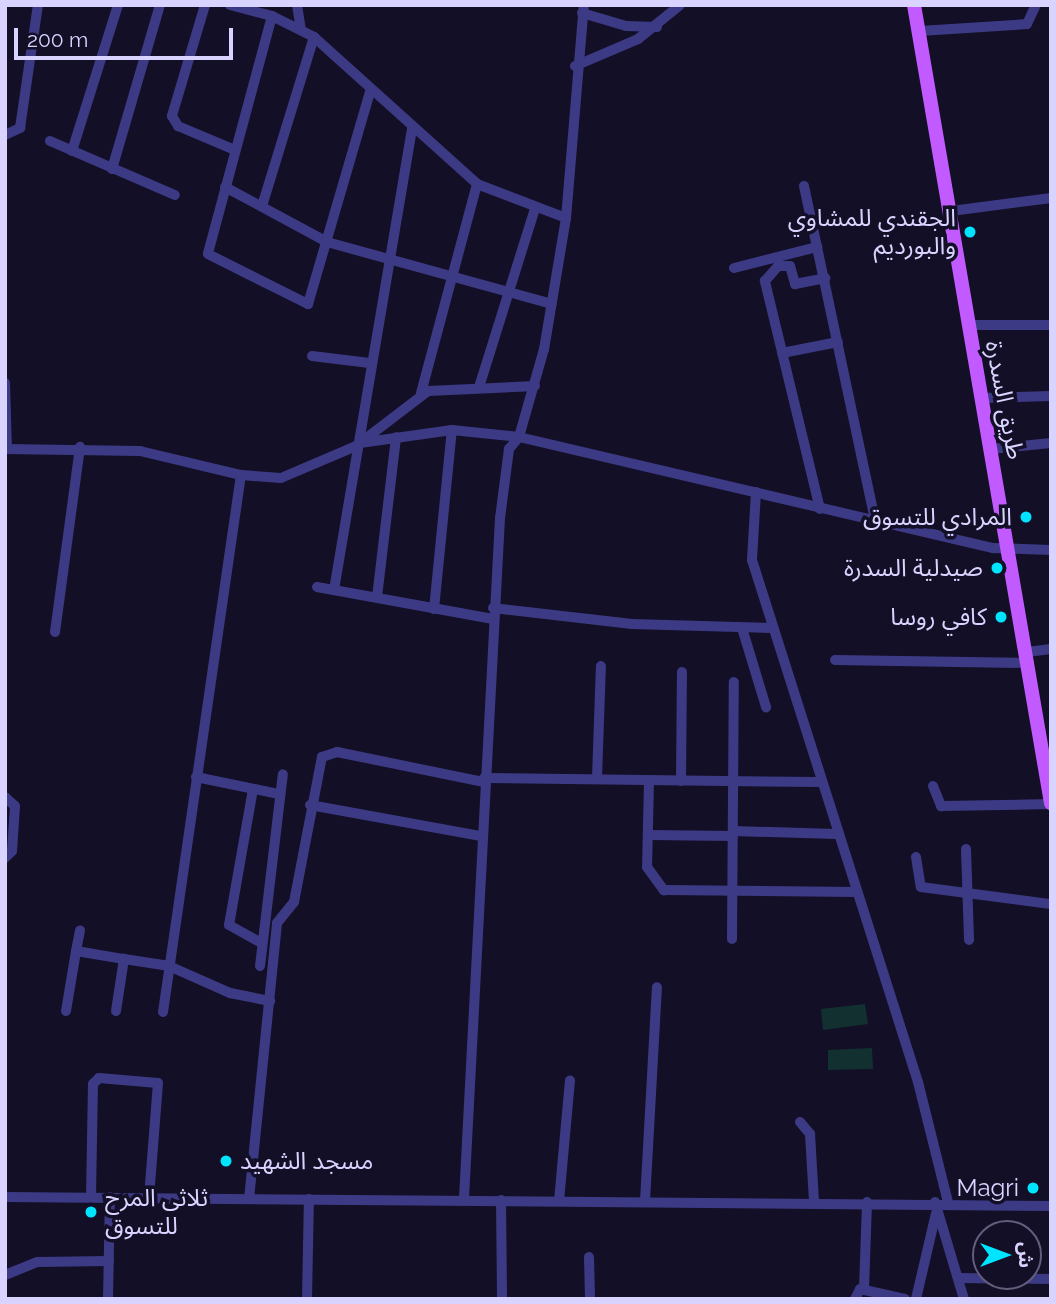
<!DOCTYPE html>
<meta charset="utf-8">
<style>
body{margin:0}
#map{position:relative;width:1056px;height:1304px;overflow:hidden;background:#130f26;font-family:Raleway,"Noto Sans Arabic",sans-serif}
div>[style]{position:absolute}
.green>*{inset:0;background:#12302f}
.minor>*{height:10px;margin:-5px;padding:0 5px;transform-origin:5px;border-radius:5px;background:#3d3a85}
.major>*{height:14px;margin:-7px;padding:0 7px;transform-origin:7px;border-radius:7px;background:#c25bff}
.dots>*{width:19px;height:19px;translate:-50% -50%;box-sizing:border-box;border:4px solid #130f26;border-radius:50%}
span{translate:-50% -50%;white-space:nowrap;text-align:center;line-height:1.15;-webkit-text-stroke:7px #130f26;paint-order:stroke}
.poi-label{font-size:24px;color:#d9d4ff}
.right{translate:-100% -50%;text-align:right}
.left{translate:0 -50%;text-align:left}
.street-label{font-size:24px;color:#d9d4ff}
.frame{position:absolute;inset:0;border:7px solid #d9d4ff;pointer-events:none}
.north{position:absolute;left:972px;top:1220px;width:70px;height:70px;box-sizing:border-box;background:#130f26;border:2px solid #625e7d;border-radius:50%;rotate:90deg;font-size:19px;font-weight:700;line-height:28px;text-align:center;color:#d9d4ff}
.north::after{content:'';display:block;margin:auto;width:24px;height:32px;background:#00e5ff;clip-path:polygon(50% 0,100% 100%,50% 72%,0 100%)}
.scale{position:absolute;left:14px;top:28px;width:219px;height:32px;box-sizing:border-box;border:4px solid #d9d4ff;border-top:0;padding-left:9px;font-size:21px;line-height:24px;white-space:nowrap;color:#d9d4ff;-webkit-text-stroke:5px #130f26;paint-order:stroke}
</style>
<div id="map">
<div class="green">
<i style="clip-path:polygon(865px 1004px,868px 1024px,823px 1030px,821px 1009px)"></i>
<i style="clip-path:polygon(872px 1048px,873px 1069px,828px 1070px,828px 1050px)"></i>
</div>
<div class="minor">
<i style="left:205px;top:5px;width:116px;rotate:106.6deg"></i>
<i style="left:172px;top:116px;width:12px;rotate:59deg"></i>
<i style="left:178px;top:126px;width:62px;rotate:22.8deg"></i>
<i style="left:230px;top:5px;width:43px;rotate:14.7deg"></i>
<i style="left:272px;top:16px;width:47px;rotate:26.6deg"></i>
<i style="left:314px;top:37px;width:219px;rotate:42deg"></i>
<i style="left:477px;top:184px;width:95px;rotate:20.9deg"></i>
<i style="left:566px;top:218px;width:133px;rotate:99.5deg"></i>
<i style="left:544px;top:349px;width:91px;rotate:105.9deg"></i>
<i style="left:519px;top:437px;width:16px;rotate:130deg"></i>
<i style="left:509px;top:449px;width:70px;rotate:97.4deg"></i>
<i style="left:500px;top:518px;width:682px;rotate:93.03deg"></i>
<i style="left:297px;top:5px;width:25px;rotate:81deg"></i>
<i style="left:582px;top:13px;width:46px;rotate:16.5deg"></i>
<i style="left:626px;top:26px;width:31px;rotate:2deg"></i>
<i style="left:272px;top:16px;width:246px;rotate:105.1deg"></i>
<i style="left:208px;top:254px;width:112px;rotate:26.6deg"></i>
<i style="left:308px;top:304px;width:224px;rotate:-73.7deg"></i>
<i style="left:920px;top:31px;width:107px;rotate:-3.7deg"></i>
<i style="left:1027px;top:24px;width:21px;rotate:-65deg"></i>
<i style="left:575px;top:66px;width:69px;rotate:-23.2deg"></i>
<i style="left:638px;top:39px;width:54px;rotate:-39deg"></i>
<i style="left:5px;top:135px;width:17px;rotate:-25deg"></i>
<i style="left:20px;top:128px;width:124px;rotate:-81.7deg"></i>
<i style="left:50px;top:141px;width:136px;rotate:23.4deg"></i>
<i style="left:72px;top:151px;width:153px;rotate:-72.5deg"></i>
<i style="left:112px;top:169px;width:171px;rotate:-73.7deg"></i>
<i style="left:804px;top:186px;width:341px;rotate:78deg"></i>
<i style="left:225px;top:187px;width:116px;rotate:28.3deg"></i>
<i style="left:327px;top:242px;width:233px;rotate:15.4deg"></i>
<i style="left:262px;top:206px;width:177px;rotate:-72.9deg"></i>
<i style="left:951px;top:211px;width:101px;rotate:-7.4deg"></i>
<i style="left:566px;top:218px;width:214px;rotate:-85.2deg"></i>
<i style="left:734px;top:268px;width:86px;rotate:-14.2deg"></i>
<i style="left:968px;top:325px;width:83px"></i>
<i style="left:782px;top:353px;width:57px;rotate:-11.1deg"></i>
<i style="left:312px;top:356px;width:58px;rotate:6.9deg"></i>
<i style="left:5px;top:383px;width:66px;rotate:88.3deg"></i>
<i style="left:480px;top:384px;width:184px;rotate:-72.6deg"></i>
<i style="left:421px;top:393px;width:216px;rotate:-75deg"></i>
<i style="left:981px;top:398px;width:70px;rotate:-1.6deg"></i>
<i style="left:360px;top:443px;width:93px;rotate:-8deg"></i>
<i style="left:452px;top:430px;width:67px;rotate:6deg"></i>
<i style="left:519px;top:437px;width:487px;rotate:13.2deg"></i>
<i style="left:993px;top:548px;width:58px;rotate:2deg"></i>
<i style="left:5px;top:449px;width:135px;rotate:0.8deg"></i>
<i style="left:140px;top:451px;width:104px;rotate:13.4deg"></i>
<i style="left:241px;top:475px;width:40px;rotate:4.3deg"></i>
<i style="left:281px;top:478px;width:82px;rotate:-23.1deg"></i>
<i style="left:356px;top:446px;width:91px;rotate:-37.4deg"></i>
<i style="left:428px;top:391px;width:107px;rotate:-2.7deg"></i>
<i style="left:991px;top:449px;width:60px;rotate:-5.7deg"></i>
<i style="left:756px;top:492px;width:68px;rotate:93.4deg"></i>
<i style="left:752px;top:560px;width:548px;rotate:72.36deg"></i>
<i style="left:918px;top:1082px;width:124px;rotate:76deg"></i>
<i style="left:820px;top:509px;width:235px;rotate:-103.6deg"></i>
<i style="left:765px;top:281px;width:20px;rotate:-49deg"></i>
<i style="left:778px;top:266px;width:12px"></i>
<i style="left:790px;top:266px;width:19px;rotate:74deg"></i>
<i style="left:795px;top:284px;width:31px;rotate:-11deg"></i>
<i style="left:317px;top:587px;width:179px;rotate:10.3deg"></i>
<i style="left:334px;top:590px;width:468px;rotate:-80.4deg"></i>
<i style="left:377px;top:597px;width:161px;rotate:-83.2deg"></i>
<i style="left:493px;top:608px;width:140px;rotate:6.6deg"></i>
<i style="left:632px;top:624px;width:141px;rotate:1.6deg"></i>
<i style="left:434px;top:609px;width:180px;rotate:-84.3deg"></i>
<i style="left:742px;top:628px;width:83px;rotate:73.1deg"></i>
<i style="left:55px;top:632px;width:187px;rotate:-82.3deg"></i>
<i style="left:1027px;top:652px;width:24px;rotate:-7deg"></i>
<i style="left:835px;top:660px;width:194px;rotate:0.9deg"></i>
<i style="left:196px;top:777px;width:85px;rotate:11.6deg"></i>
<i style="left:484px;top:778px;width:335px;rotate:0.7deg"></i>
<i style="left:597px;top:778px;width:112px;rotate:-88deg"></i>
<i style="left:649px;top:781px;width:86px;rotate:91.3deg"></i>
<i style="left:647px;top:867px;width:29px;rotate:54deg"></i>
<i style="left:664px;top:890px;width:192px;rotate:0.6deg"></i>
<i style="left:681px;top:781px;width:109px;rotate:-89.5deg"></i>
<i style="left:933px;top:786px;width:22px;rotate:68deg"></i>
<i style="left:941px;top:806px;width:110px;rotate:-1deg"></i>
<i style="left:253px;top:789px;width:138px;rotate:100deg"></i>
<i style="left:229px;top:925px;width:38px;rotate:29deg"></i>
<i style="left:5px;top:797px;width:13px;rotate:42deg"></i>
<i style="left:15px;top:806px;width:45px;rotate:93.8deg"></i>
<i style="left:12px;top:851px;width:10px;rotate:135deg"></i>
<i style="left:310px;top:805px;width:174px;rotate:10.3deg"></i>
<i style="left:733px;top:831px;width:103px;rotate:1.7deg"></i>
<i style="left:648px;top:835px;width:85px;rotate:0.7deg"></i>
<i style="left:966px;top:849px;width:91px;rotate:88.1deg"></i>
<i style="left:916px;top:857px;width:30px;rotate:81deg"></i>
<i style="left:921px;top:887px;width:131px;rotate:7.5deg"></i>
<i style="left:732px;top:939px;width:257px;rotate:-89.6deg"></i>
<i style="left:76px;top:951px;width:21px;rotate:-79deg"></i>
<i style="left:260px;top:966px;width:193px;rotate:-83.2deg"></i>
<i style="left:66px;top:1011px;width:61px;rotate:-80.5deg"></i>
<i style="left:76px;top:951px;width:49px;rotate:9.5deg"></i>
<i style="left:116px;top:1011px;width:53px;rotate:-81.3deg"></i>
<i style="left:124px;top:959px;width:46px;rotate:8.8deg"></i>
<i style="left:169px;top:966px;width:67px;rotate:23.9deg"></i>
<i style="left:230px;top:993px;width:41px;rotate:11.3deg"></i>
<i style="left:163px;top:1012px;width:543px;rotate:-81.74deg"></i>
<i style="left:800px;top:1122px;width:16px;rotate:50deg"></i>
<i style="left:810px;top:1134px;width:68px;rotate:86.6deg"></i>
<i style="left:5px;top:1197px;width:1046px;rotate:0.49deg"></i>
<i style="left:91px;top:1197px;width:113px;rotate:-89deg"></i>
<i style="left:93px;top:1084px;width:8px;rotate:-45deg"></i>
<i style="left:99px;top:1078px;width:59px;rotate:4.8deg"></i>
<i style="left:158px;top:1083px;width:115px;rotate:94.5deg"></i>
<i style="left:249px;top:1199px;width:277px;rotate:-84.2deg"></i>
<i style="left:277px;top:923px;width:27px;rotate:-51deg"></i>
<i style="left:294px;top:902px;width:148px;rotate:-79.1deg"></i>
<i style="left:322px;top:757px;width:16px;rotate:-18deg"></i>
<i style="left:337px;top:752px;width:149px;rotate:11.6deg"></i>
<i style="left:501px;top:1200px;width:99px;rotate:89.4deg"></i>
<i style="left:559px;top:1201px;width:121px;rotate:-84.8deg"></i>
<i style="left:645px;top:1201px;width:214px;rotate:-86.8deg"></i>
<i style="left:935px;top:1202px;width:101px;rotate:73.4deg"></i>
<i style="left:589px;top:1257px;width:42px;rotate:88.6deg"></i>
<i style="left:5px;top:1275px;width:35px;rotate:-22deg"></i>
<i style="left:38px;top:1262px;width:71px;rotate:-0.8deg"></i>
<i style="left:958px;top:1278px;width:93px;rotate:0.6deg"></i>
<i style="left:864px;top:1289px;width:87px;rotate:-88deg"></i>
<i style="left:108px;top:1299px;width:102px;rotate:-88.9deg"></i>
<i style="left:307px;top:1299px;width:100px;rotate:-88.9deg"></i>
<i style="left:855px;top:1299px;width:11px;rotate:-63deg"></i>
<i style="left:860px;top:1289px;width:46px;rotate:12.5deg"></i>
<i style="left:916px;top:1299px;width:88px;rotate:-76.9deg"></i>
</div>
<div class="major">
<i style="left:914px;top:5px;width:810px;rotate:80.26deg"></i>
</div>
<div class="dots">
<i style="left:970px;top:232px;background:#00e5ff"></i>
<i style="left:1026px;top:517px;background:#00e5ff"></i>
<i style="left:997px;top:568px;background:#00e5ff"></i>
<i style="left:1001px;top:617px;background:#00e5ff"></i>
<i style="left:226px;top:1161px;background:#00e5ff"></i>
<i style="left:1033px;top:1188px;background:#00e5ff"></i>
<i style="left:91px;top:1212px;background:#00e5ff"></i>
</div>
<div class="poi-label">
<span class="right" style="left:956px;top:232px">الجقندي للمشاوي<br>والبورديم</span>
<span class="right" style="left:1012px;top:517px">المرادي للتسوق</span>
<span class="right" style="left:983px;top:568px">صيدلية السدرة</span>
<span class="right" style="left:987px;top:617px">كافي روسا</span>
<span class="left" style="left:240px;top:1161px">مسجد الشهيد</span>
<span class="right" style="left:1019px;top:1188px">Magri</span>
<span class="left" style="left:105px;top:1212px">ثلاثي المرح<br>للتسوق</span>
</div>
<div class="street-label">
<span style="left:1005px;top:400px;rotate:79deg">طريق السدرة</span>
</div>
<div class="frame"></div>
<div class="north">ش</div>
<div class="scale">200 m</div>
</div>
